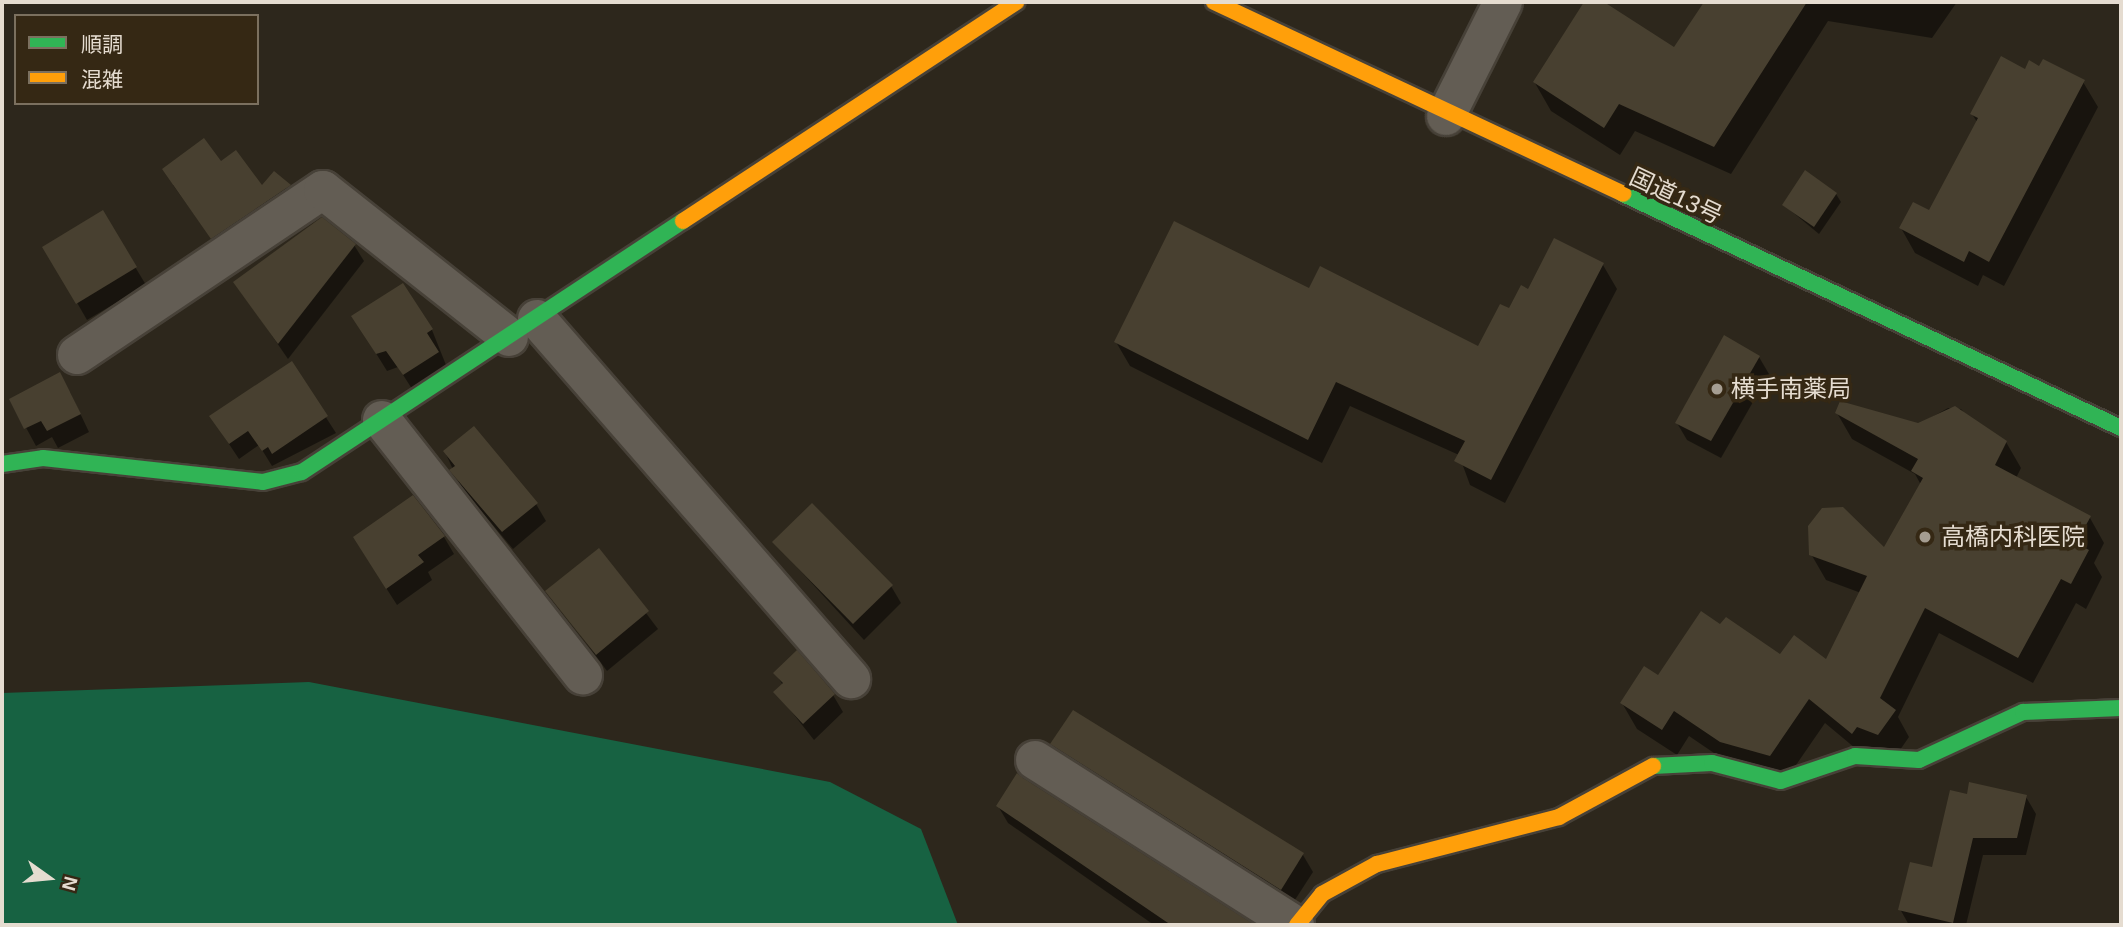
<!DOCTYPE html>
<meta charset="utf-8">
<style>
body{margin:0}
#map{position:relative;width:2123px;height:927px;overflow:hidden;background:#2d271c;font-family:Helvetica,"Noto Sans JP",sans-serif}
div>[style]{position:absolute}
.forest>*{inset:0;background:#176242}
.shadow>*{inset:0;background:#0007}
.building>*{inset:0;background:#484030}
.roads{filter:drop-shadow(2px 0 #474138) drop-shadow(-2px 0 #474138) drop-shadow(0 2px #474138) drop-shadow(0 -2px #474138)}
.street>*{height:38px;margin:-19px;padding:0 19px;transform-origin:19px;border-radius:19px;background:#635d54}
.fast>*{height:16px;margin:-8px;padding:0 8px;transform-origin:8px;border-radius:8px;background:#30b455}
.slow>*{height:16px;margin:-8px;padding:0 8px;transform-origin:8px;border-radius:8px;background:#ff9f0a}
.dots>*{width:19px;height:19px;translate:-50% -50%;box-sizing:border-box;border:4px solid #352814;border-radius:50%}
span{translate:-50% -50%;white-space:nowrap;text-align:center;line-height:1.15;-webkit-text-stroke:7px #352814;paint-order:stroke}
.street-label{font-size:24px;color:#e5dcd0}
.poi-label{font-size:24px;color:#e5dcd0}
.left{translate:0 -50%;text-align:left}
.frame{position:absolute;inset:0;border:4px solid #e5dcd0;pointer-events:none}
.legend{position:absolute;left:14px;top:14px;width:245px;height:91px;box-sizing:border-box;background:#352814;border:2px solid #7b705f;margin:0;padding:9px 12px;list-style:none;font-size:21px;color:#e5dcd0}
.legend li{display:flex;align-items:center;gap:14px;height:35px}
.legend b{width:35px;border:2px solid #7b705f}
.north{position:absolute;left:14px;top:843px;width:70px;height:70px;-webkit-text-stroke:5px #352814;paint-order:stroke;rotate:105deg;font-size:19px;font-weight:700;line-height:28px;text-align:center;color:#e5dcd0}
.north::after{content:'';display:block;margin:auto;width:24px;height:32px;background:#e5dcd0;clip-path:polygon(50% 0,100% 100%,50% 72%,0 100%)}
</style>
<div id="map">
<div class="forest">
<i style="clip-path:polygon(309px 682px,830px 782px,921px 829px,958px 925px,2px 925px,2px 693px)"></i>
</div>
<div class="shadow">
<i style="clip-path:polygon(1587px 2px,1600px 2px,1674px 49px,1706px 2px,1957px 2px,1932px 38px,1828px 21px,1731px 174px,1635px 131px,1620px 155px,1551px 111px,1535px 83px)"></i>
<i style="clip-path:polygon(2026px 71px,2083px 82px,2098px 107px,2004px 286px,1983px 275px,1978px 286px,1915px 253px,1901px 228px,1930px 213px,1977px 122px,1972px 114px)"></i>
<i style="clip-path:polygon(220px 164px,262px 188px,274px 174px,299px 202px,222px 253px,173px 185px)"></i>
<i style="clip-path:polygon(1836px 194px,1841px 202px,1819px 234px,1784px 205px)"></i>
<i style="clip-path:polygon(102px 212px,146px 285px,87px 320px,45px 247px)"></i>
<i style="clip-path:polygon(354px 245px,364px 261px,288px 359px,235px 282px)"></i>
<i style="clip-path:polygon(1603px 265px,1617px 289px,1505px 503px,1470px 485px,1459px 455px,1350px 406px,1322px 463px,1130px 366px,1116px 342px,1310px 290px,1478px 348px,1529px 291px)"></i>
<i style="clip-path:polygon(432px 330px,448px 370px,414px 392px,398px 367px,387px 371px,364px 334px)"></i>
<i style="clip-path:polygon(1759px 357px,1769px 374px,1721px 458px,1687px 440px,1677px 423px)"></i>
<i style="clip-path:polygon(291px 363px,336px 433px,272px 466px,259px 445px,239px 459px,221px 432px)"></i>
<i style="clip-path:polygon(70px 392px,89px 432px,58px 448px,52px 437px,36px 446px,11px 400px)"></i>
<i style="clip-path:polygon(1948px 408px,1961px 409px,1975px 427px,2006px 442px,2021px 468px,2016px 478px,2090px 518px,2104px 543px,2094px 563px,2102px 577px,2086px 609px,2076px 603px,2033px 683px,1939px 633px,1898px 717px,1909px 737px,1893px 760px,1867px 758px,1825px 723px,1785px 781px,1736px 768px,1689px 736px,1677px 755px,1637px 729px,1622px 703px,1721px 627px,1780px 656px,1827px 661px,1861px 593px,1826px 580px,1811px 554px,1885px 550px,1921px 485px,1915px 474px,1852px 439px,1837px 413px,1918px 425px)"></i>
<i style="clip-path:polygon(445px 452px,536px 504px,546px 521px,513px 549px,461px 487px)"></i>
<i style="clip-path:polygon(444px 537px,454px 554px,428px 572px,432px 580px,397px 605px,365px 555px)"></i>
<i style="clip-path:polygon(774px 542px,891px 586px,901px 603px,864px 640px)"></i>
<i style="clip-path:polygon(599px 551px,658px 629px,607px 671px,548px 591px)"></i>
<i style="clip-path:polygon(775px 673px,833px 695px,843px 712px,814px 740px,776px 692px,783px 685px)"></i>
<i style="clip-path:polygon(1052px 744px,1303px 855px,1313px 872px,1291px 906px,1062px 761px)"></i>
<i style="clip-path:polygon(1018px 776px,1251px 925px,1154px 925px,1008px 823px,998px 806px)"></i>
<i style="clip-path:polygon(1968px 796px,2026px 797px,2036px 814px,2026px 855px,1983px 855px,1966px 925px,1909px 925px,1900px 909px,1934px 869px)"></i>
</div>
<div class="building">
<i style="clip-path:polygon(1584px 2px,1604px 2px,1674px 47px,1704px 2px,1807px 2px,1714px 147px,1619px 104px,1604px 128px,1533px 82px)"></i>
<i style="clip-path:polygon(2001px 56px,2025px 69px,2029px 60px,2039px 66px,2043px 59px,2085px 80px,1989px 262px,1969px 251px,1964px 262px,1899px 228px,1913px 202px,1929px 210px,1978px 118px,1970px 114px)"></i>
<i style="clip-path:polygon(204px 138px,221px 161px,236px 150px,262px 185px,274px 171px,291px 185px,211px 239px,162px 169px)"></i>
<i style="clip-path:polygon(1805px 170px,1837px 193px,1814px 227px,1782px 205px)"></i>
<i style="clip-path:polygon(103px 210px,137px 267px,76px 304px,42px 247px)"></i>
<i style="clip-path:polygon(322px 217px,356px 244px,278px 344px,233px 282px)"></i>
<i style="clip-path:polygon(1174px 221px,1309px 288px,1320px 266px,1478px 346px,1500px 304px,1509px 308px,1521px 285px,1528px 289px,1554px 238px,1604px 263px,1491px 480px,1454px 461px,1465px 441px,1336px 382px,1308px 440px,1114px 342px)"></i>
<i style="clip-path:polygon(403px 283px,433px 329px,427px 333px,439px 352px,403px 375px,386px 351px,376px 354px,351px 316px)"></i>
<i style="clip-path:polygon(1724px 335px,1760px 356px,1711px 441px,1675px 423px)"></i>
<i style="clip-path:polygon(292px 361px,328px 416px,272px 454px,268px 447px,262px 451px,248px 431px,229px 444px,209px 416px)"></i>
<i style="clip-path:polygon(60px 372px,81px 414px,47px 431px,41px 421px,24px 429px,9px 399px)"></i>
<i style="clip-path:polygon(1840px 401px,1918px 423px,1955px 406px,2007px 441px,1995px 465px,2091px 516px,2076px 543px,2089px 550px,2071px 584px,2061px 579px,2018px 658px,1925px 608px,1880px 698px,1896px 710px,1878px 735px,1857px 727px,1852px 734px,1809px 699px,1770px 756px,1720px 742px,1674px 711px,1662px 730px,1620px 703px,1644px 666px,1658px 675px,1701px 611px,1720px 624px,1726px 617px,1780px 654px,1794px 635px,1826px 659px,1867px 576px,1809px 555px,1808px 526px,1822px 508px,1843px 507px,1884px 547px,1923px 478px,1911px 471px,1918px 459px,1835px 413px)"></i>
<i style="clip-path:polygon(474px 426px,538px 503px,502px 532px,449px 470px,455px 466px,443px 451px)"></i>
<i style="clip-path:polygon(413px 495px,445px 536px,418px 555px,424px 562px,386px 589px,353px 537px)"></i>
<i style="clip-path:polygon(812px 503px,893px 585px,853px 624px,772px 542px)"></i>
<i style="clip-path:polygon(599px 548px,649px 611px,596px 655px,545px 591px)"></i>
<i style="clip-path:polygon(797px 650px,835px 694px,803px 724px,773px 692px,783px 683px,773px 673px)"></i>
<i style="clip-path:polygon(1073px 710px,1304px 853px,1281px 890px,1050px 744px)"></i>
<i style="clip-path:polygon(1017px 773px,1023px 778px,1255px 925px,1171px 925px,996px 806px)"></i>
<i style="clip-path:polygon(1969px 782px,2027px 795px,2017px 838px,1973px 838px,1953px 923px,1898px 910px,1910px 862px,1932px 867px,1950px 790px,1967px 794px)"></i>
</div>
<div class="roads">
<div class="street">
<i style="left:1446px;top:116px;width:127px;rotate:-63.4deg"></i>
<i style="left:537px;top:319px;width:478px;rotate:48.9deg"></i>
<i style="left:77px;top:355px;width:296px;rotate:-33.9deg"></i>
<i style="left:323px;top:190px;width:237px;rotate:38.3deg"></i>
<i style="left:382px;top:420px;width:325px;rotate:51.8deg"></i>
<i style="left:1035px;top:760px;width:308px;rotate:32.4deg"></i>
</div>
<div class="fast">
<i style="left:1623px;top:194px;width:550px;rotate:25.17deg"></i>
<i style="left:2px;top:464px;width:41px;rotate:-8.3deg"></i>
<i style="left:43px;top:458px;width:221px;rotate:6.2deg"></i>
<i style="left:263px;top:482px;width:40px;rotate:-14.4deg"></i>
<i style="left:302px;top:472px;width:456px;rotate:-33.4deg"></i>
<i style="left:1653px;top:766px;width:59px;rotate:-2.9deg"></i>
<i style="left:1712px;top:763px;width:71px;rotate:14.6deg"></i>
<i style="left:1781px;top:781px;width:78px;rotate:-18.7deg"></i>
<i style="left:1855px;top:756px;width:64px;rotate:3.6deg"></i>
<i style="left:1919px;top:760px;width:115px;rotate:-24.8deg"></i>
<i style="left:2023px;top:712px;width:98px;rotate:-2.3deg"></i>
</div>
<div class="slow">
<i style="left:1214px;top:2px;width:452px;rotate:25.1deg"></i>
<i style="left:683px;top:221px;width:399px;rotate:-33.3deg"></i>
<i style="left:1297px;top:925px;width:40px;rotate:-51deg"></i>
<i style="left:1322px;top:894px;width:63px;rotate:-28.6deg"></i>
<i style="left:1377px;top:864px;width:188px;rotate:-14.5deg"></i>
<i style="left:1559px;top:817px;width:107px;rotate:-28.5deg"></i>
</div>
</div>
<div class="dots">
<i style="left:1717px;top:389px;background:#a59d91"></i>
<i style="left:1925px;top:537px;background:#a59d91"></i>
</div>
<div class="street-label">
<span style="left:1676px;top:196px;rotate:25deg">国道13号</span>
</div>
<div class="poi-label">
<span class="left" style="left:1731px;top:389px">横手南薬局</span>
<span class="left" style="left:1941px;top:537px">高橋内科医院</span>
</div>
<div class="frame"></div>
<ul class="legend">
<li><b style="height:9px;background:#30b455"></b>順調</li>
<li><b style="height:9px;background:#ff9f0a"></b>混雑</li>
</ul>
<div class="north">N</div>
</div>
